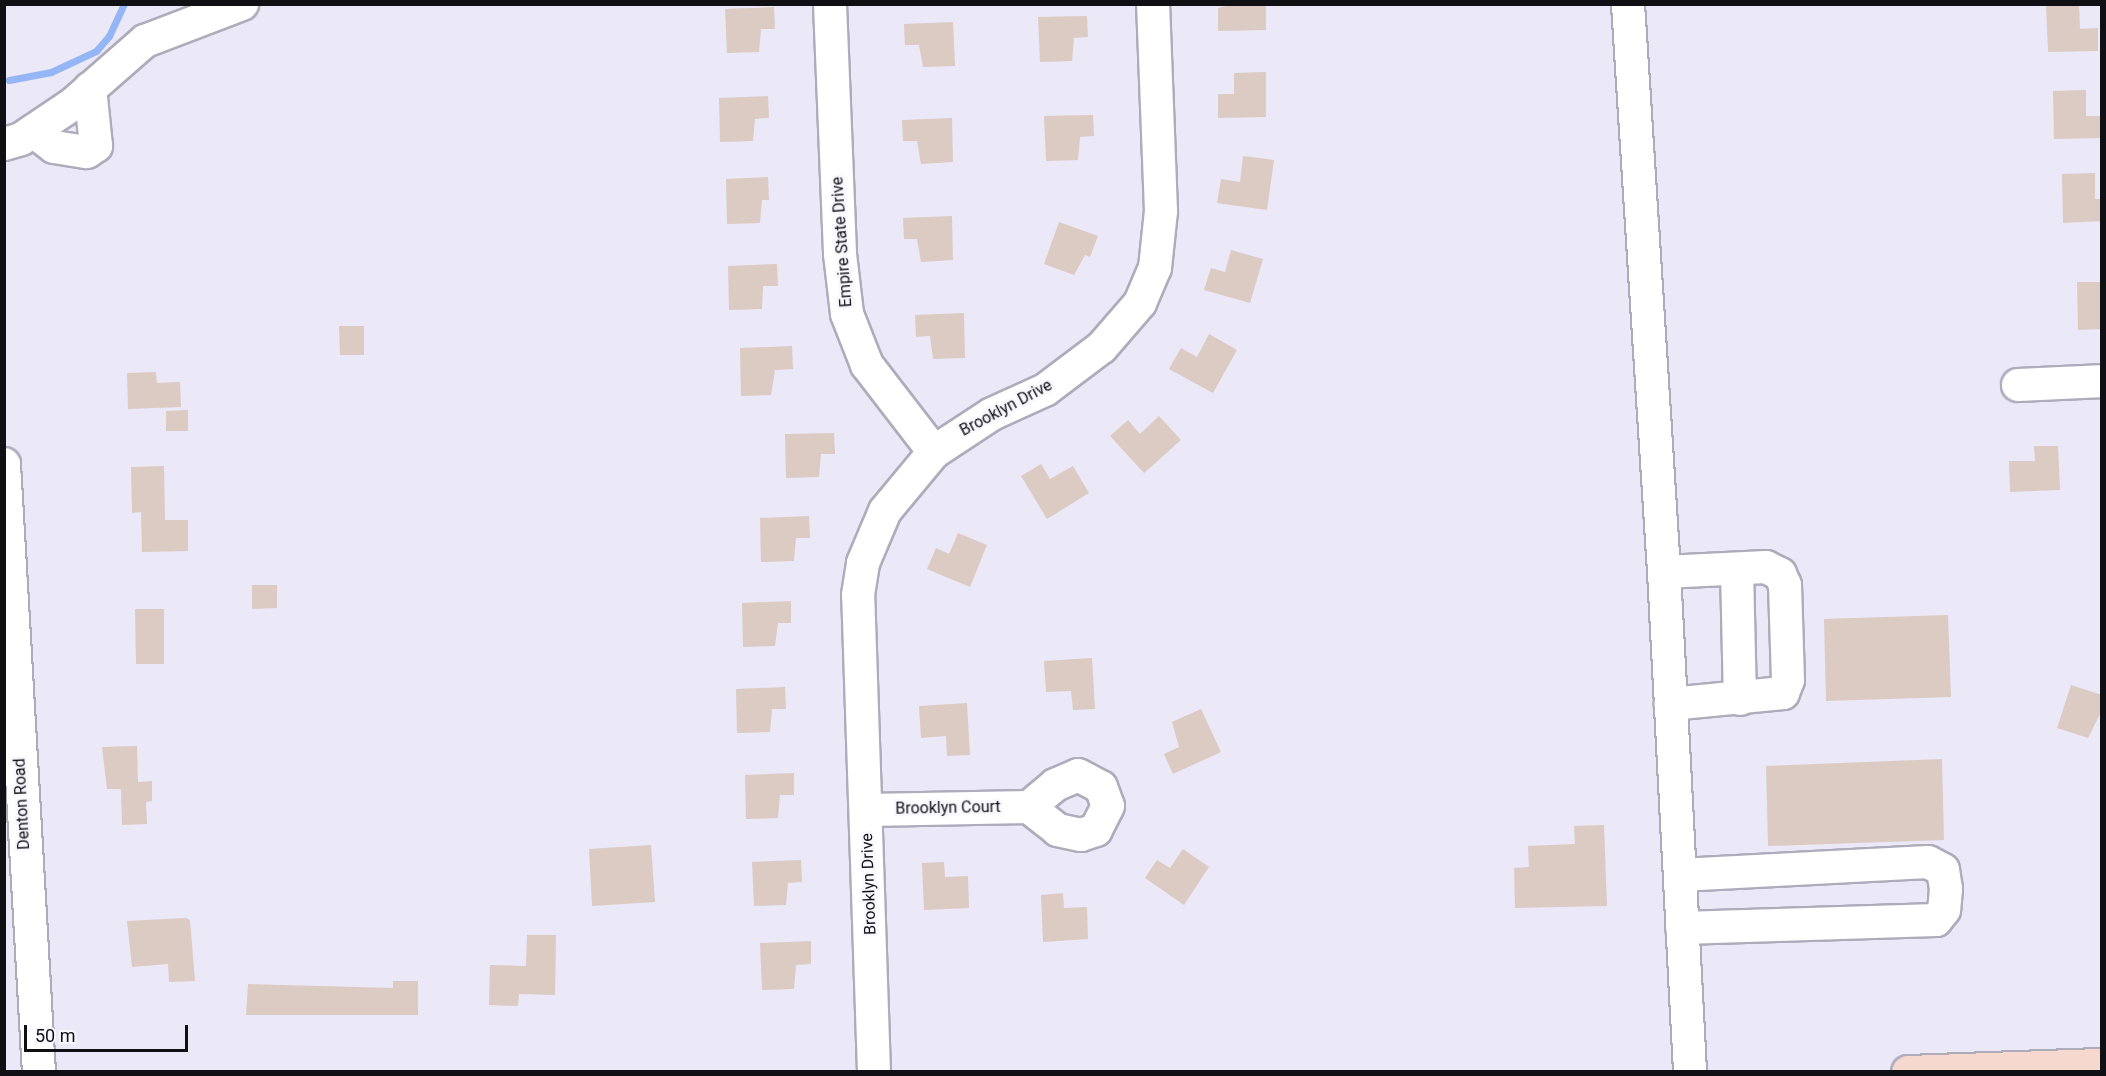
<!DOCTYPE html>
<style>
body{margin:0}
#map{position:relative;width:2106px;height:1076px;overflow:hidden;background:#ebe8f8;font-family:Roboto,sans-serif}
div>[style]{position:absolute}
.stream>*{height:7px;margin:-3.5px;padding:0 3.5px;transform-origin:3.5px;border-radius:3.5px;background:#95b6f6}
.building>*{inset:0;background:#dbcbc2}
.roads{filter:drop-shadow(2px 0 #aeacbb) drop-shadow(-2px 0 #aeacbb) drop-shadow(0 2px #aeacbb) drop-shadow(0 -2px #aeacbb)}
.minor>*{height:32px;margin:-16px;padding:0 16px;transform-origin:16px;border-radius:16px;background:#fff}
.major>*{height:33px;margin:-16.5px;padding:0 16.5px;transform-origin:16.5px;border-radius:16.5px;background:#f7d8cf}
span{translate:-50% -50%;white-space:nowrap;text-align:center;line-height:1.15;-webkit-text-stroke:5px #f8f7fd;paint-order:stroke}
.street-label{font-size:16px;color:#100f14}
.frame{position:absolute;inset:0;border:6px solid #100f14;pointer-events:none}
.scale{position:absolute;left:24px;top:1025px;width:164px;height:27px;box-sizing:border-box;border:3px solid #100f14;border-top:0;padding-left:8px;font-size:18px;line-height:21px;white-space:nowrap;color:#100f14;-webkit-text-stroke:4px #f8f7fd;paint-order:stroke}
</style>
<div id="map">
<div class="stream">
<i style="left:9px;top:80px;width:43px;rotate:-10.8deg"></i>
<i style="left:51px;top:72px;width:50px;rotate:-25deg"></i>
<i style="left:96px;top:51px;width:20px;rotate:-49deg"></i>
<i style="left:109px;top:36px;width:35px;rotate:-65deg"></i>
</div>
<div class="building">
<i style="clip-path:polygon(1234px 4px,1266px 4px,1266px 30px,1218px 31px,1218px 8px)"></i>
<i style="clip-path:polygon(2046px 4px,2079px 4px,2080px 29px,2098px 28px,2098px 51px,2048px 52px)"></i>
<i style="clip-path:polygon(774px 7px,775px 29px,761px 29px,759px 52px,727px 53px,725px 9px)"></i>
<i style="clip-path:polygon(1087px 16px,1088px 37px,1074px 38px,1072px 61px,1040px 62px,1038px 17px)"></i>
<i style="clip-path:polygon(953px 22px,955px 66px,923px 67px,919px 45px,905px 45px,904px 24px)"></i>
<i style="clip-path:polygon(1266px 72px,1266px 117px,1218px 118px,1218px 94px,1234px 94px,1234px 73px)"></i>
<i style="clip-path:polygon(2086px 90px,2086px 116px,2102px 116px,2102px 138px,2054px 139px,2053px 91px)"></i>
<i style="clip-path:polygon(768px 96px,769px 118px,755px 119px,753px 141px,720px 142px,719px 98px)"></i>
<i style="clip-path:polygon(1093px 115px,1094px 136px,1080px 137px,1078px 160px,1046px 161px,1044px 116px)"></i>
<i style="clip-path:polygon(952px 118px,953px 162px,921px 164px,917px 141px,903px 141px,902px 120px)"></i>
<i style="clip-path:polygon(1243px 156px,1274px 160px,1267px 210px,1217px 203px,1221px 179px,1240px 182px)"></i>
<i style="clip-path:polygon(2095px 173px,2095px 199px,2102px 199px,2102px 221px,2063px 223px,2062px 174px)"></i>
<i style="clip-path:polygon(768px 177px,769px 200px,762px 200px,760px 223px,727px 224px,726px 179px)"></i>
<i style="clip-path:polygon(952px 216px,953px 260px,921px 262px,917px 239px,904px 239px,903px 218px)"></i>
<i style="clip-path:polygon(1059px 222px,1098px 236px,1090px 257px,1085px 255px,1074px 275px,1044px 264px)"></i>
<i style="clip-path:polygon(1231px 250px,1263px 259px,1250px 303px,1204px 290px,1211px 268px,1225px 272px)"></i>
<i style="clip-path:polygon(777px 264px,778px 286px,763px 286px,762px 309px,729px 310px,728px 266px)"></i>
<i style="clip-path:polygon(2077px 282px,2102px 282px,2102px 329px,2078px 330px)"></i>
<i style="clip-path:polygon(964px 313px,965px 358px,933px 359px,930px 336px,916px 337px,915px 315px)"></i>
<i style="clip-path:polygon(339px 326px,364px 326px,364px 355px,340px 355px)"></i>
<i style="clip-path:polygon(1209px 334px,1237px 350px,1213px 393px,1169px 369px,1181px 348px,1197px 357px)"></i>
<i style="clip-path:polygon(792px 346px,793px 369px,775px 370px,771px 395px,741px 396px,740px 348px)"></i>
<i style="clip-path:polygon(156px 372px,157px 383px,180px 382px,181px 407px,128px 409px,127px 373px)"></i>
<i style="clip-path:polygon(188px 410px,188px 431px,166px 431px,166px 411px)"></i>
<i style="clip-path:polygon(1159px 416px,1181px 440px,1144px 473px,1110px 436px,1128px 420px,1140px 434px)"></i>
<i style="clip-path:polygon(834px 433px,835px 454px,821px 454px,819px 477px,786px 478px,785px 434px)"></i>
<i style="clip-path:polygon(2034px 446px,2058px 446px,2060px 490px,2010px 492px,2009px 461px,2035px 461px)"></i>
<i style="clip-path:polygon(1041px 464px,1050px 479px,1073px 466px,1089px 493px,1047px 519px,1021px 476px)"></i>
<i style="clip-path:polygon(164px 466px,165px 520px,188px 520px,188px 551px,142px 552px,141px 512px,132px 513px,131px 467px)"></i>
<i style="clip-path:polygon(809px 516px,810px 538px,796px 538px,794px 561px,761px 562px,760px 518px)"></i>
<i style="clip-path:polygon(958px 533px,987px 545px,970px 587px,927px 569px,936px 548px,949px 554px)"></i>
<i style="clip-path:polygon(252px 585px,277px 585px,277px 608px,252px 609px)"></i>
<i style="clip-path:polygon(791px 601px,791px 623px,778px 623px,775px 646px,743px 647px,742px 603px)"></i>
<i style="clip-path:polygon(135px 609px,164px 609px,164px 664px,136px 664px)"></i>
<i style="clip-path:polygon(1948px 615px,1951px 697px,1826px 701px,1824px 619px)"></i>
<i style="clip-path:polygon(1092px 658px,1095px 709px,1073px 710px,1071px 691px,1046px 692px,1044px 661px)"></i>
<i style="clip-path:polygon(2071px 685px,2102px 695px,2102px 710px,2088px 738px,2057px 728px)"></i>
<i style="clip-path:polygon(785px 687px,786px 709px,772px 709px,770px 732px,737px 733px,736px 689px)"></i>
<i style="clip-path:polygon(967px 703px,970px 755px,947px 756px,946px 736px,921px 738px,919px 706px)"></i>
<i style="clip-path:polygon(1201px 709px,1221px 752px,1173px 774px,1164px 754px,1179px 747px,1172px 722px)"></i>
<i style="clip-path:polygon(137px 746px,138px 782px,152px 781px,152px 801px,146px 802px,147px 824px,122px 825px,121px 789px,107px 789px,102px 747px)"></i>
<i style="clip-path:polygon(1942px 759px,1944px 840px,1768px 846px,1766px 766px)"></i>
<i style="clip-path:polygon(794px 773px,794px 795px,780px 795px,778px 818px,746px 819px,745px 775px)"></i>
<i style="clip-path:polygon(1604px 825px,1607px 906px,1515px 908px,1514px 868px,1529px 867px,1528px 846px,1575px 844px,1574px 826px)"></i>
<i style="clip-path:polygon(651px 845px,655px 902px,592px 906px,589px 849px)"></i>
<i style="clip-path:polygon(1183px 849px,1209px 867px,1184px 905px,1145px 878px,1157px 860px,1170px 868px)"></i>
<i style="clip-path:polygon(801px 860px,802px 882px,788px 883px,786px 905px,754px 906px,752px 862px)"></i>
<i style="clip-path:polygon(944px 862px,945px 877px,968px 876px,969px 908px,924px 910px,922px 863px)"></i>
<i style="clip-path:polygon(1063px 893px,1064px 908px,1087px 907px,1088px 939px,1043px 942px,1041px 895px)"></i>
<i style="clip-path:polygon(186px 918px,190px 920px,195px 981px,169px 982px,168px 964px,132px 967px,127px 921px)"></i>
<i style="clip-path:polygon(527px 935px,556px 935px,555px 995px,519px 994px,518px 1006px,489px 1005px,490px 965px,526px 966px)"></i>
<i style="clip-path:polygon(811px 941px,811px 964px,796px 965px,794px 989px,762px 990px,760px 943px)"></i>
<i style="clip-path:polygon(393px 981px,418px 981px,418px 1015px,246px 1015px,248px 984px,393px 988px)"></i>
</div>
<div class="roads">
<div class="minor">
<i style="left:830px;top:4px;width:250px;rotate:87.7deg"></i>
<i style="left:840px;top:254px;width:60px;rotate:83.3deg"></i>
<i style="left:847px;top:314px;width:55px;rotate:68.6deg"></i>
<i style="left:867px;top:365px;width:110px;rotate:52.4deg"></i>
<i style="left:1628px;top:4px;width:569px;rotate:86.37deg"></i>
<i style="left:1664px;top:572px;width:501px;rotate:87.02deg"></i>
<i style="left:33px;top:131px;width:26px;rotate:37deg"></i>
<i style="left:54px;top:147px;width:33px;rotate:9deg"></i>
<i style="left:87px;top:152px;width:11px;rotate:-34deg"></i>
<i style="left:96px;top:146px;width:58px;rotate:-95.9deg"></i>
<i style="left:4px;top:144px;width:18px;rotate:-16deg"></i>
<i style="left:21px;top:139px;width:63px;rotate:-33.9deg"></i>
<i style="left:73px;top:104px;width:96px;rotate:-41.2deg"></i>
<i style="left:145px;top:41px;width:104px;rotate:-20.9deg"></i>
<i style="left:2018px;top:385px;width:84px;rotate:-2.7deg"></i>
<i style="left:4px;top:464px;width:609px;rotate:86.71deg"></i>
<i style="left:1737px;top:569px;width:130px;rotate:88.7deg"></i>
<i style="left:1664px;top:572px;width:102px;rotate:-2.8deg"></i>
<i style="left:1766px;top:567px;width:16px;rotate:27deg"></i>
<i style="left:1780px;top:574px;width:12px;rotate:66deg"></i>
<i style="left:1785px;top:585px;width:95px;rotate:88.2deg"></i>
<i style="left:1788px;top:680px;width:14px;rotate:111deg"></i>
<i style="left:1783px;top:693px;width:113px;rotate:174.4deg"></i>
<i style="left:867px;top:810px;width:162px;rotate:-1.1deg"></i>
<i style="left:1029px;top:807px;width:34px;rotate:-40deg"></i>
<i style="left:1055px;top:785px;width:25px;rotate:-23deg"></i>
<i style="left:1078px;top:775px;width:26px;rotate:28deg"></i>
<i style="left:1101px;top:787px;width:20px;rotate:70deg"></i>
<i style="left:1108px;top:806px;width:27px;rotate:117deg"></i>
<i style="left:1096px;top:830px;width:16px;rotate:162deg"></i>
<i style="left:1081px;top:835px;width:24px;rotate:-168deg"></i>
<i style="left:1058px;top:830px;width:37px;rotate:-142deg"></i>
<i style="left:1680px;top:875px;width:248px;rotate:-3deg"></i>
<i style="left:1928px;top:862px;width:17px;rotate:28deg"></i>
<i style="left:1943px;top:870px;width:19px;rotate:81deg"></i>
<i style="left:1946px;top:889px;width:21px;rotate:95deg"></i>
<i style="left:1944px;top:910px;width:13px;rotate:129deg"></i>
<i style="left:1936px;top:920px;width:254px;rotate:178.2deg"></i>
<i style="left:874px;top:1072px;width:477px;rotate:-91.9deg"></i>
<i style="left:858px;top:595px;width:32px;rotate:-81deg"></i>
<i style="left:863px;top:563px;width:56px;rotate:-67.1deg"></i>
<i style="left:885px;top:511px;width:77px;rotate:-50.3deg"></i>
<i style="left:934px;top:452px;width:69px;rotate:-33.2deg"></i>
<i style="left:992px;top:414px;width:58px;rotate:-24.4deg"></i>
<i style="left:1045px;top:390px;width:71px;rotate:-37deg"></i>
<i style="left:1102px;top:347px;width:58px;rotate:-49.2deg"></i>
<i style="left:1140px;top:303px;width:38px;rotate:-67deg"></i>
<i style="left:1155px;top:268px;width:57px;rotate:-84deg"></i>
<i style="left:1161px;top:211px;width:207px;rotate:-92.2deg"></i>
</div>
<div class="major">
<i style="left:1908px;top:1072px;width:194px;rotate:-2.1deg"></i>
</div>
</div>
<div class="street-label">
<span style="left:842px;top:242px;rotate:-94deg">Empire State Drive</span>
<span style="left:1006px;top:408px;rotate:-28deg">Brooklyn Drive</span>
<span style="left:22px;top:804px;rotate:-93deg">Denton Road</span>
<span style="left:948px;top:808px;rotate:-1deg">Brooklyn Court</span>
<span style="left:869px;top:884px;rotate:-92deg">Brooklyn Drive</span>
</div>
<div class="frame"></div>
<div class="scale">50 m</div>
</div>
